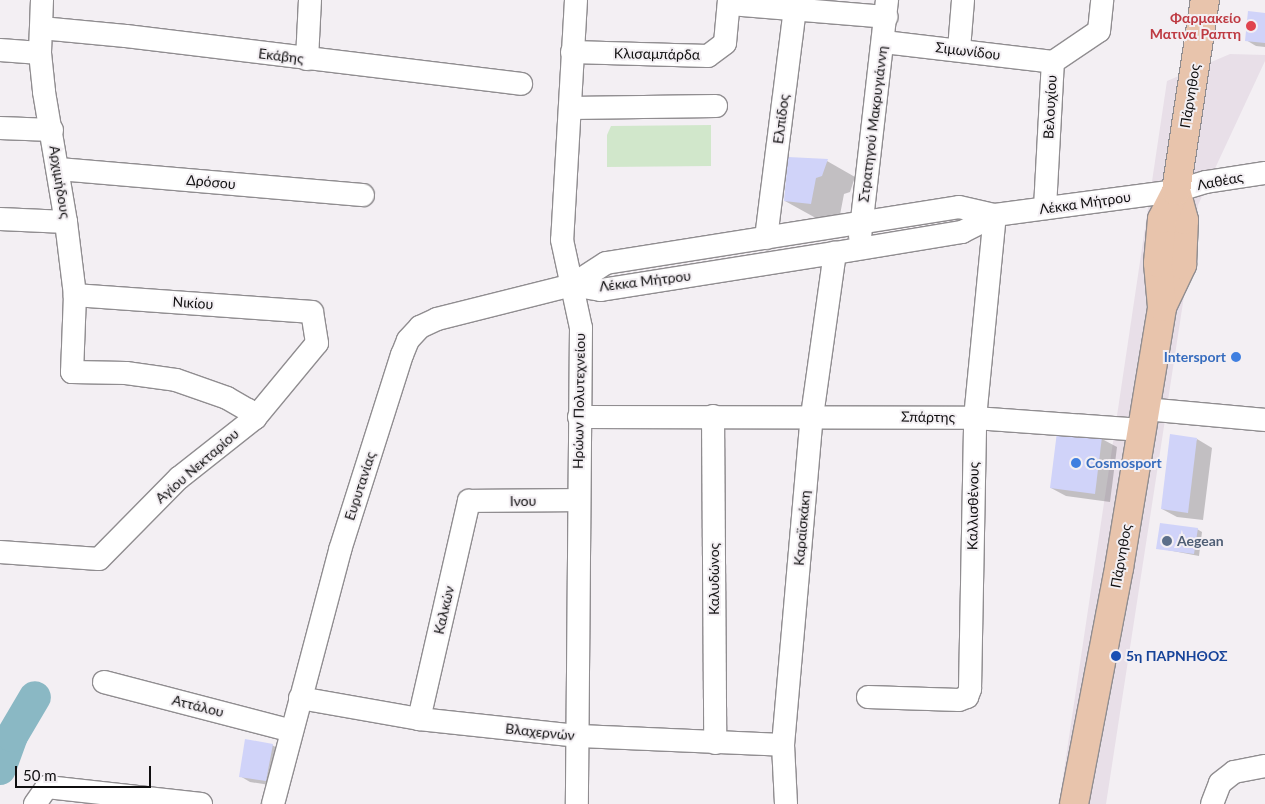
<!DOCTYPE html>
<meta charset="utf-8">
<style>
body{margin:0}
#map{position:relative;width:1265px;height:804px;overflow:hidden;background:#f3eff3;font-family:Lato,sans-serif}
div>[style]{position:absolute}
.built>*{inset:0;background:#e8dfe8}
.green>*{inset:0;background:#d1e7cb}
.shadow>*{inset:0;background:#0003}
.river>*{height:32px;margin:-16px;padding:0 16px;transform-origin:16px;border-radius:16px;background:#8ab8c4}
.building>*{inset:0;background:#d0d3f9}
.roads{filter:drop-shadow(1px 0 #908d90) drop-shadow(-1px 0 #908d90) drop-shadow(0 1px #908d90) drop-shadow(0 -1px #908d90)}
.minor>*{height:22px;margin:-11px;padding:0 11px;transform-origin:11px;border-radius:11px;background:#fff}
.major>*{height:28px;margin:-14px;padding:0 14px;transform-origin:14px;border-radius:14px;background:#e8c4ac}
.dots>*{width:14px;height:14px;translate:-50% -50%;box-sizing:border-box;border:2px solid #f3eff3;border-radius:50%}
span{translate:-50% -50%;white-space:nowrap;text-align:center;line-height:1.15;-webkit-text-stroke:4px #f3eff3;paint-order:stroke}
.health-label{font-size:14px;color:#be3a42;font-weight:700}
.right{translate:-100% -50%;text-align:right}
.street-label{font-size:14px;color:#0f0e0f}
.shop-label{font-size:14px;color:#366cbe;font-weight:700}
.left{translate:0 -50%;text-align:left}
.service-label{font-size:14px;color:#4e5e75;font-weight:700}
.transit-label{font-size:14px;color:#164399;font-weight:700}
.scale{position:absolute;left:15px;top:766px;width:136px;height:22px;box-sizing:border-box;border:2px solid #0f0e0f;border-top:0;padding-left:6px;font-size:15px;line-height:18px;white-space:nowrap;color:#0f0e0f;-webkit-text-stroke:4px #f3eff3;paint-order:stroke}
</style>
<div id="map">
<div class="built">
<i style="clip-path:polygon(1230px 54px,1265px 55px,1265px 61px,1198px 205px,1106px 804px,1059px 804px,1167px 81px)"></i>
</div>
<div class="green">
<i style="clip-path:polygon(711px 125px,711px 166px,607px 167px,607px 135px,611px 126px)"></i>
</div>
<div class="shadow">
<i style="clip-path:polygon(1265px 14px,1265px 47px,1256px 46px,1246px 40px)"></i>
<i style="clip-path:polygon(827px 161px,855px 177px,850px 192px,844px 194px,839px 220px,814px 217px,785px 201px)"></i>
<i style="clip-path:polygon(1102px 439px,1117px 447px,1110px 502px,1066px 496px,1051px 488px)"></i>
<i style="clip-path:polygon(1197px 439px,1212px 448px,1203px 520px,1177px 517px,1162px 509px)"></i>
<i style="clip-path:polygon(1197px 529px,1202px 532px,1199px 556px,1157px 548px)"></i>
<i style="clip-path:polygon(272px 745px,282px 751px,276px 786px,250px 782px,240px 776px)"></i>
</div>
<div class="river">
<i style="left:0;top:769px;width:35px;rotate:-70deg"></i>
<i style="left:12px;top:736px;width:45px;rotate:-59.5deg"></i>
</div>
<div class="building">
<i style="clip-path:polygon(1248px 11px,1265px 13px,1265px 43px,1245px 41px)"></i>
<i style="clip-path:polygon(788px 157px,828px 159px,822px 176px,816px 178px,811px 204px,784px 201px)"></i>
<i style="clip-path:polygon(1057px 432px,1102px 437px,1095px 494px,1050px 488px)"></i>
<i style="clip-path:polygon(1170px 434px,1197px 438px,1188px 513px,1161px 509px)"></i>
<i style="clip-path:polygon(1160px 523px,1198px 528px,1194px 554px,1156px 549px)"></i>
<i style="clip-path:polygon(245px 739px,273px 744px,266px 781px,239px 777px)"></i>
</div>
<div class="roads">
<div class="minor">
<i style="left:42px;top:0;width:53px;rotate:92.2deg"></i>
<i style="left:40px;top:53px;width:39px;rotate:84deg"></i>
<i style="left:44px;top:92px;width:132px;rotate:80.4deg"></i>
<i style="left:66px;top:222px;width:74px;rotate:83deg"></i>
<i style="left:75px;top:295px;width:77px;rotate:92.2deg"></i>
<i style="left:72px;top:372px;width:54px;rotate:1.1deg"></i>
<i style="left:126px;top:373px;width:50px;rotate:8deg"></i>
<i style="left:176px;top:380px;width:54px;rotate:19.4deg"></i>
<i style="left:227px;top:398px;width:24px;rotate:30deg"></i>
<i style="left:248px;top:410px;width:11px;rotate:49deg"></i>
<i style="left:576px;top:0;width:240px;rotate:93.3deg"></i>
<i style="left:562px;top:240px;width:90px;rotate:77.8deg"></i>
<i style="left:581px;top:328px;width:476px;rotate:90.5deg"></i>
<i style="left:729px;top:4px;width:158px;rotate:4.7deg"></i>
<i style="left:41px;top:28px;width:85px;rotate:5.4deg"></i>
<i style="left:126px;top:36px;width:398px;rotate:6.9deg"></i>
<i style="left:884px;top:42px;width:170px;rotate:6.7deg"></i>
<i style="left:959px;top:49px;width:49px;rotate:-85.3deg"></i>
<i style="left:0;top:50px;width:40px;rotate:4.3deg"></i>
<i style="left:572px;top:52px;width:136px;rotate:1.7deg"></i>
<i style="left:708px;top:56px;width:21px;rotate:-37deg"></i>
<i style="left:725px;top:43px;width:43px;rotate:-84.7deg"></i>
<i style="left:307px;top:59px;width:59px;rotate:-87.1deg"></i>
<i style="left:1053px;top:62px;width:55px;rotate:-34deg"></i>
<i style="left:1099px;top:31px;width:31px;rotate:-84deg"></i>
<i style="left:570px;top:108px;width:146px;rotate:-0.8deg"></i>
<i style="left:0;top:128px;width:52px;rotate:2.2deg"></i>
<i style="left:58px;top:169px;width:306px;rotate:4.9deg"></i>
<i style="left:1045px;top:208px;width:146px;rotate:-86.9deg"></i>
<i style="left:0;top:219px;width:66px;rotate:2.6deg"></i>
<i style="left:860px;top:237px;width:239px;rotate:-83.5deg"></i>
<i style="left:766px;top:238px;width:240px;rotate:-82.8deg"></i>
<i style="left:572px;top:285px;width:29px;rotate:10deg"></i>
<i style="left:601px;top:290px;width:237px;rotate:-9deg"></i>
<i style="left:835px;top:253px;width:129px;rotate:-9.4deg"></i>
<i style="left:962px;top:232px;width:37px;rotate:-27deg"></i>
<i style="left:995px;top:215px;width:183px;rotate:-7.6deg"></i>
<i style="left:1176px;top:191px;width:31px;rotate:-17deg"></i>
<i style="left:1206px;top:182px;width:60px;rotate:-8.7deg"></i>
<i style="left:1145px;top:409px;width:121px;rotate:5.2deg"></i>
<i style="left:713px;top:416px;width:327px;rotate:89.6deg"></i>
<i style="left:579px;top:417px;width:396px;rotate:0.1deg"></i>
<i style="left:975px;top:418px;width:167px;rotate:4.1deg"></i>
<i style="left:0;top:552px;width:99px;rotate:4deg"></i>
<i style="left:99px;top:559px;width:114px;rotate:-45.4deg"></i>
<i style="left:179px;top:478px;width:97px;rotate:-38.3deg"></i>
<i style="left:255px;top:418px;width:97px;rotate:-50.4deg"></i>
<i style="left:317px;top:343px;width:31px;rotate:-99deg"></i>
<i style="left:312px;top:312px;width:238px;rotate:-175.9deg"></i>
<i style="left:104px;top:682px;width:194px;rotate:14.6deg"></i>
<i style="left:868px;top:697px;width:91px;rotate:1.9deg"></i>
<i style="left:959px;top:700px;width:9px;rotate:-21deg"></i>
<i style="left:967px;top:697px;width:9px;rotate:-69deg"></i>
<i style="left:970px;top:689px;width:271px;rotate:-88.9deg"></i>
<i style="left:975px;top:418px;width:204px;rotate:-84.4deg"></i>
<i style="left:300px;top:698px;width:121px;rotate:10deg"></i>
<i style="left:419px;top:719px;width:161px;rotate:6.1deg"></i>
<i style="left:579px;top:736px;width:204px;rotate:2.5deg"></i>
<i style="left:419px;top:719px;width:224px;rotate:-77.1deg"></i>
<i style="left:469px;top:501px;width:109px;rotate:-0.5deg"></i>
<i style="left:35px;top:804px;width:21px;rotate:-55deg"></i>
<i style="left:47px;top:787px;width:155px;rotate:6.3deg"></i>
<i style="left:273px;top:804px;width:263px;rotate:-75.2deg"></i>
<i style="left:340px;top:550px;width:205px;rotate:-72.4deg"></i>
<i style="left:402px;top:355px;width:16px;rotate:-68deg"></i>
<i style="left:408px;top:340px;width:18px;rotate:-47deg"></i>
<i style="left:420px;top:327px;width:19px;rotate:-25deg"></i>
<i style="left:437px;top:319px;width:139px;rotate:-14.1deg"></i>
<i style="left:572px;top:285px;width:40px;rotate:-32.9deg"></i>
<i style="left:606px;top:263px;width:357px;rotate:-9deg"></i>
<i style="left:959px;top:207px;width:37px;rotate:13deg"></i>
<i style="left:786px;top:804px;width:59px;rotate:-92.9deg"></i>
<i style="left:783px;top:745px;width:330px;rotate:-85deg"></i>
<i style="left:812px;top:416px;width:165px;rotate:-82deg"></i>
<i style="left:1212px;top:804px;width:22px;rotate:-69deg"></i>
<i style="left:1220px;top:783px;width:18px;rotate:-38deg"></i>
<i style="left:1234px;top:772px;width:32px;rotate:-11deg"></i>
</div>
<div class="major">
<i style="left:1162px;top:307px;width:47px;rotate:-64.5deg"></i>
<i style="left:1182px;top:265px;width:45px;rotate:-87.5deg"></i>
<i style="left:1184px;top:220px;width:30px;rotate:-105deg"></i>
<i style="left:1074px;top:804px;width:240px;rotate:-79.2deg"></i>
<i style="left:1119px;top:568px;width:265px;rotate:-80.6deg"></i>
<i style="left:1162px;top:307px;width:44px;rotate:-95.2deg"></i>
<i style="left:1158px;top:263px;width:44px;rotate:-84.8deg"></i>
<i style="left:1162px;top:219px;width:31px;rotate:-63deg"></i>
<i style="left:1176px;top:191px;width:193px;rotate:-81.4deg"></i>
</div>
</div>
<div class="dots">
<i style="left:1251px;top:26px;background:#e0444e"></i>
<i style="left:1236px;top:357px;background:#3f7fe0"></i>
<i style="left:1076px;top:463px;background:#3f7fe0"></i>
<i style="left:1167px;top:541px;background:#5c6f8a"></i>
<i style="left:1116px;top:656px;background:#1a4fb4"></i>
</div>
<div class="health-label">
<span class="right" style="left:1241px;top:26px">Φαρμακείο<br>Ματινα Ραπτη</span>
</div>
<div class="street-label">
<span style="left:968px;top:51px;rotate:7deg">Σιμωνίδου</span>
<span style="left:657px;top:54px;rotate:1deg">Κλισαμπάρδα</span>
<span style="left:281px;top:56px;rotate:7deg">Εκάβης</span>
<span style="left:1190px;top:96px;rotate:-81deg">Πάρνηθος</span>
<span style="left:1050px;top:107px;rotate:-87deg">Βελουχίου</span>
<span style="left:781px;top:119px;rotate:-83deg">Ελπίδος</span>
<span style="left:873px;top:124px;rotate:-83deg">Στρατηγού Μακρυγιάννη</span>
<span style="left:1220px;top:181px;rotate:-11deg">Λαθέας</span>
<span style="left:60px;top:182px;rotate:81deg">Αρχιμήδους</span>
<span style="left:211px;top:182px;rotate:5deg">Δρόσου</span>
<span style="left:1085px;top:203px;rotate:-8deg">Λέκκα Μήτρου</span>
<span style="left:645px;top:281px;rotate:-7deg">Λέκκα Μήτρου</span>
<span style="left:193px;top:303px;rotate:4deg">Νικίου</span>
<span style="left:579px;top:401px;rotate:-89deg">Ηρώων Πολυτεχνείου</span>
<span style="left:928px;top:417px;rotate:1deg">Σπάρτης</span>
<span style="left:197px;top:466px;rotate:-41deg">Αγίου Νεκταρίου</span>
<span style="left:360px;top:486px;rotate:-72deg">Ευρυτανίας</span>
<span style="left:523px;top:501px;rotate:-1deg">Ινου</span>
<span style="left:973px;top:506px;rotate:-89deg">Καλλισθένους</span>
<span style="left:802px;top:528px;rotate:-85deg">Καραϊσκάκη</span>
<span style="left:1121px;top:556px;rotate:-80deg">Πάρνηθος</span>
<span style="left:714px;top:579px;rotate:-90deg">Καλυδώνος</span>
<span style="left:444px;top:610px;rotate:-77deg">Καλκών</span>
<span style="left:198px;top:706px;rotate:14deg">Αττάλου</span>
<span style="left:540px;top:732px;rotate:6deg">Βλαχερνών</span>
</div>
<div class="shop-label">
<span class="right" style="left:1226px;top:357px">Intersport</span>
<span class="left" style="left:1086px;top:463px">Cosmosport</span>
</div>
<div class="service-label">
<span class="left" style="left:1177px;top:541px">Aegean</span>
</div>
<div class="transit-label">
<span class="left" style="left:1126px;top:656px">5η ΠΑΡΝΗΘΟΣ</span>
</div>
<div class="scale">50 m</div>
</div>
